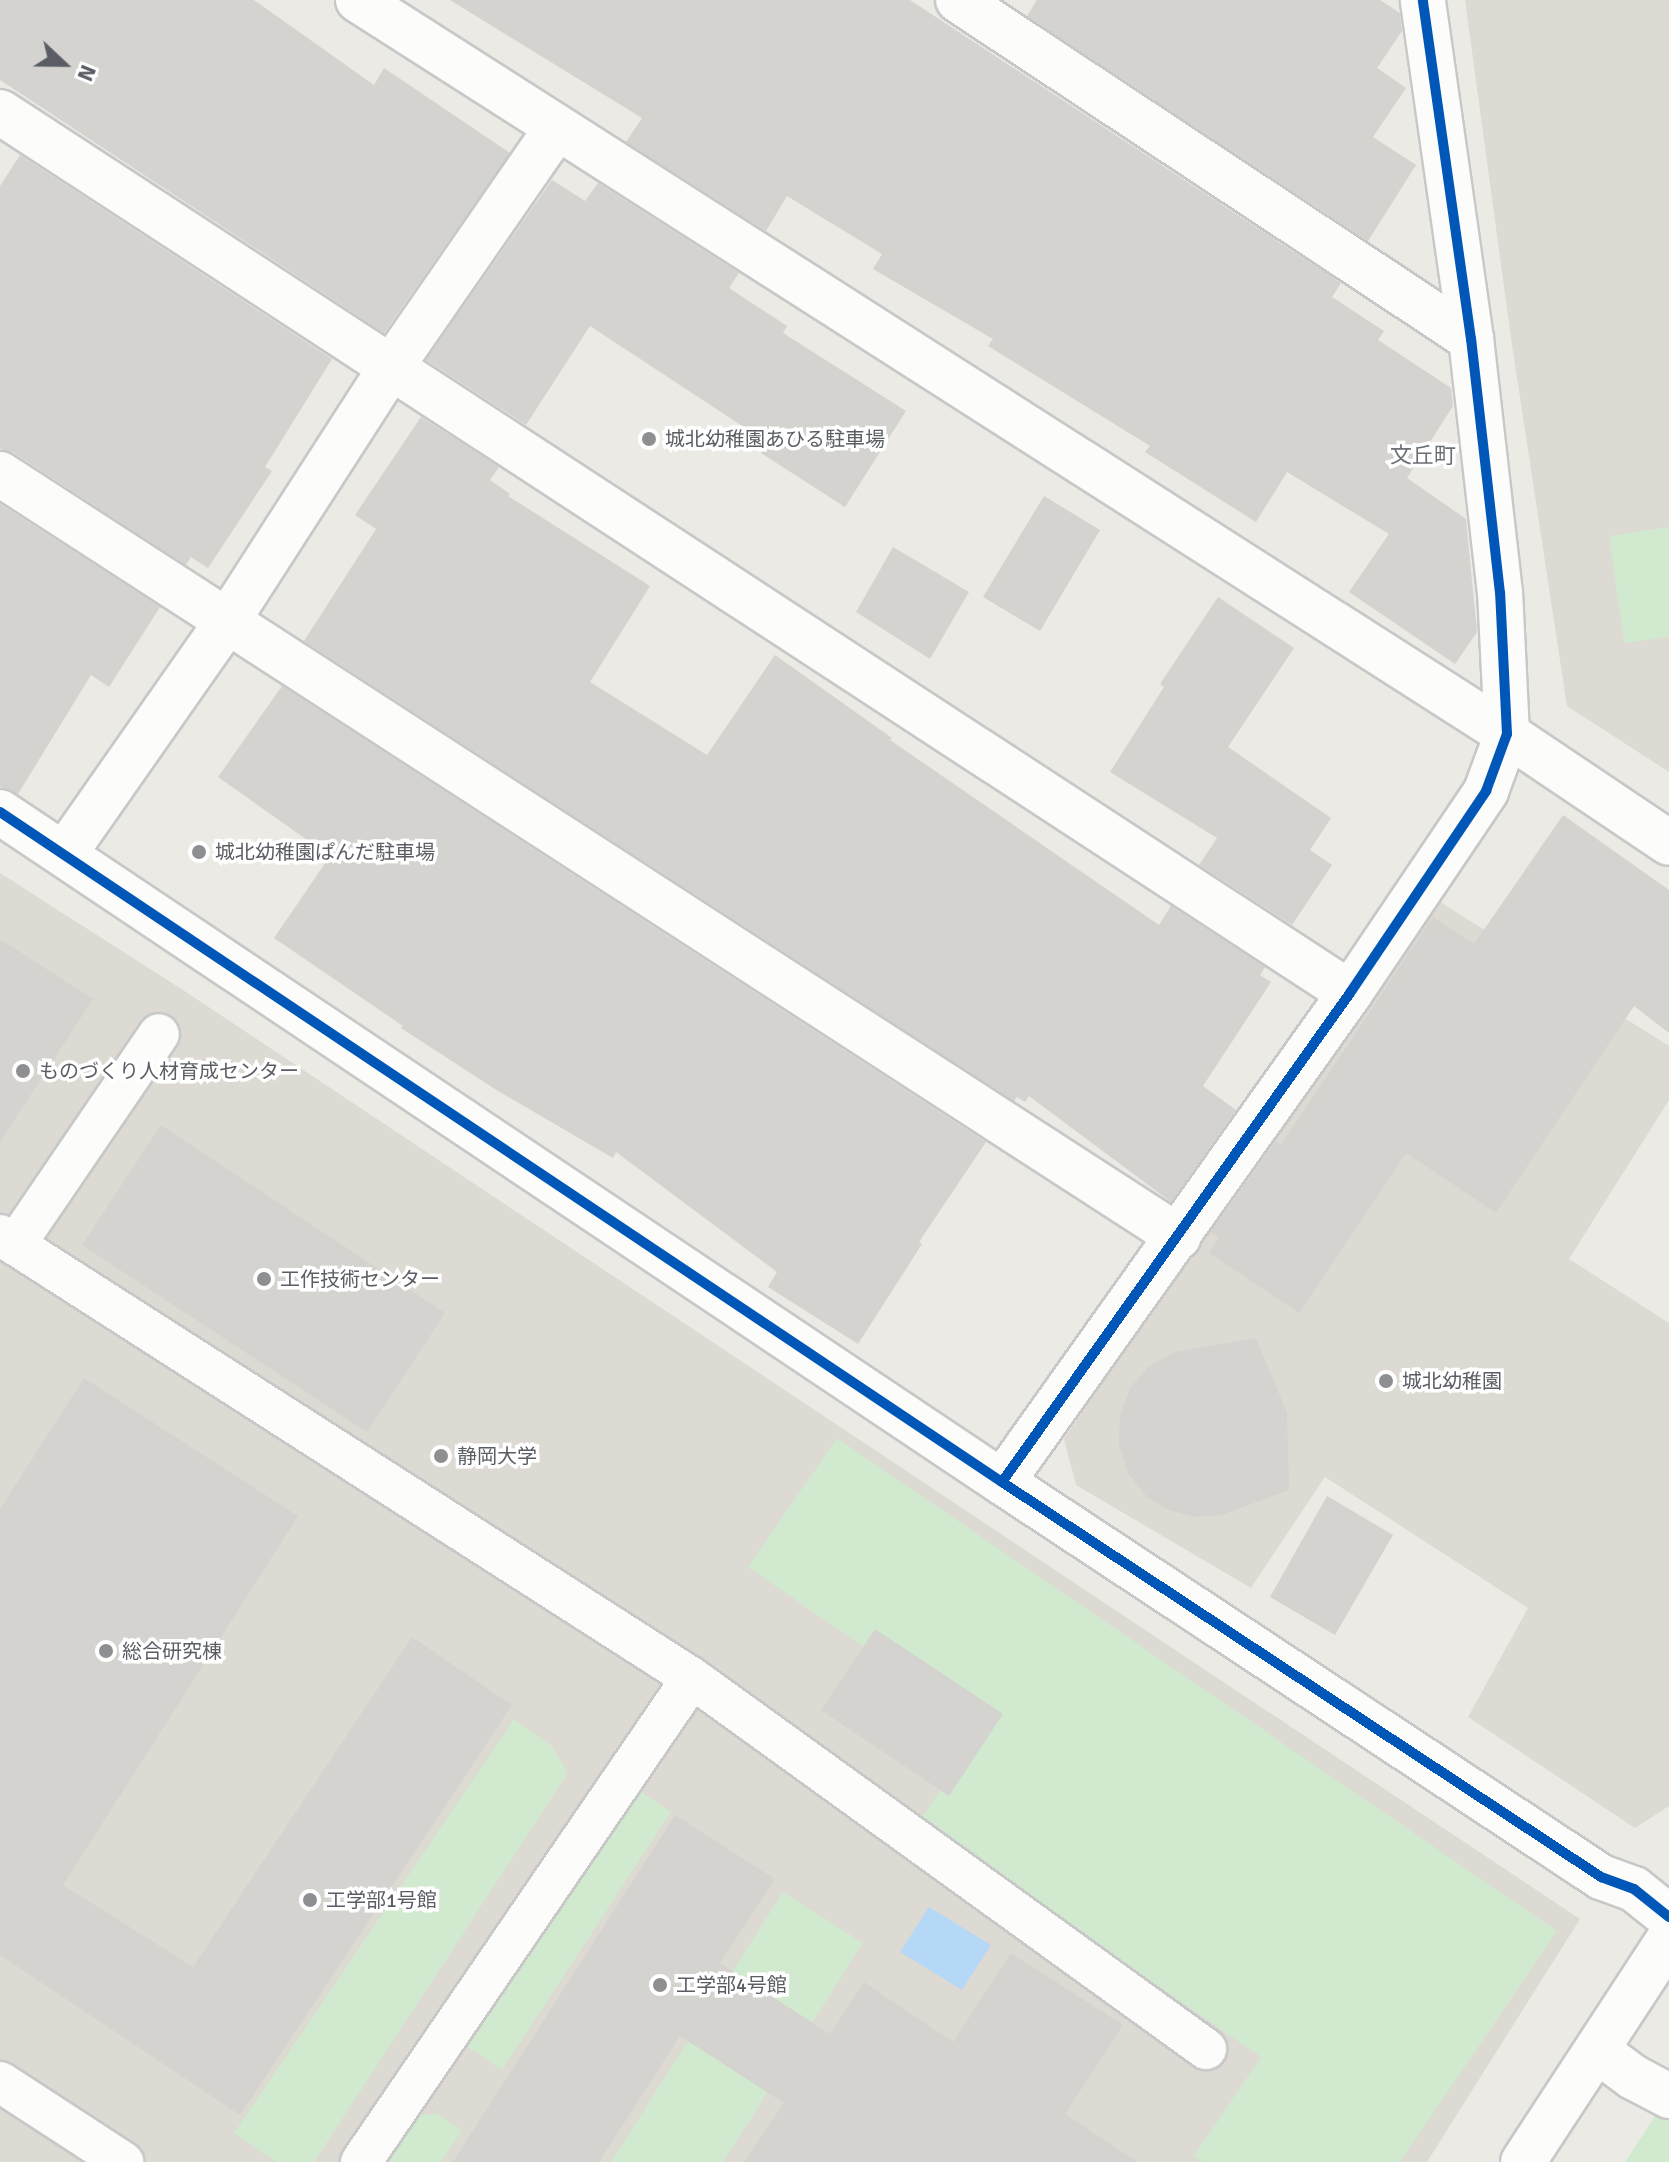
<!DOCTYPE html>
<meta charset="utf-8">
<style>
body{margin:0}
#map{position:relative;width:1669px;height:2162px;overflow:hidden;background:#ebeae4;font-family:Signika,"Noto Sans JP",sans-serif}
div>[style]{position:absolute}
.education>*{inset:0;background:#dcdad2}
.green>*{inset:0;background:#d1e9cf}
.water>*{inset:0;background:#b6d8f7}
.building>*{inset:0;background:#d4d3cf}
.roads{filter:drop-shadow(2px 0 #c7c8c7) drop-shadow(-2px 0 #c7c8c7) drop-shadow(0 2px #c7c8c7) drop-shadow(0 -2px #c7c8c7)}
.lane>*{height:40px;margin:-20px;padding:0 20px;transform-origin:20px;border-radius:20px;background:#fcfcfb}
.street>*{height:44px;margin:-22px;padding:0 22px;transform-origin:22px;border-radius:22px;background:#fcfcfb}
.secondary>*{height:44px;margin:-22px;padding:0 22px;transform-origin:22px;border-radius:22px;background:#fcfcfb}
.cycleway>*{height:10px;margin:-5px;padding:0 5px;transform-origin:5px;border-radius:5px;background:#0057b8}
.dots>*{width:22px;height:22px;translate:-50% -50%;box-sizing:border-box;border:4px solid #fff;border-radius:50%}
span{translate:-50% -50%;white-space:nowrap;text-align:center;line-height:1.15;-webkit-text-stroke:7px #fff;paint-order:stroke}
.poi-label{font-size:20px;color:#5a5e64}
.left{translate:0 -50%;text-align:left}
.neighbourhood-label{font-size:22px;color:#6b7076}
.north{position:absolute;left:24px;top:24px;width:80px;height:80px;-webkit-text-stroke:6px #fff;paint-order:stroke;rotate:112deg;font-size:22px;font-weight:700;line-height:32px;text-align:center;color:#5a5e64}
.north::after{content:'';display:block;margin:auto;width:28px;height:36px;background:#5a5e64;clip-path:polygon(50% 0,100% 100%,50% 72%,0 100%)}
</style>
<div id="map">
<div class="education">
<i style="clip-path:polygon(1465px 0,1669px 0,1669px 772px,1567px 706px,1511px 338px)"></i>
<i style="clip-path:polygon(0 873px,186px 992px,1580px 1919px,1427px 2162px,0 2162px)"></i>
<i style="clip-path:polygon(1434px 898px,1669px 1046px,1669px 1100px,1569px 1259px,1669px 1323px,1669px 1806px,1635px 1828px,1468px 1717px,1528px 1608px,1325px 1477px,1251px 1588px,1076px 1485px,1064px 1439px)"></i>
</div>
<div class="green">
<i style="clip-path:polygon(1669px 527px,1669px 637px,1624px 643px,1609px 536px)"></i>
<i style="clip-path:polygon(837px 1438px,1557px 1931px,1400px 2162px,1203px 2162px,1194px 2156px,1261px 2057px,919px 1822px,982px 1728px,748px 1567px)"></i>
<i style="clip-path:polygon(514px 1719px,551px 1745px,568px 1773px,314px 2162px,276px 2162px,234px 2133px)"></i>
<i style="clip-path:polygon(610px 1771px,671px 1812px,502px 2070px,463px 2044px)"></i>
<i style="clip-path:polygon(783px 1892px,863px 1943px,723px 2162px,611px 2162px)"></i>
<i style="clip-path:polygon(1669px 2095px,1669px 2162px,1625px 2162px)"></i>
<i style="clip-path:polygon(438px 2114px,462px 2130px,441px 2162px,376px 2162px,404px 2116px)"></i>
</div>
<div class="water">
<i style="clip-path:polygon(929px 1907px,991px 1945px,962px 1990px,900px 1952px)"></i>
</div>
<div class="building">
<i style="clip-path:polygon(0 0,254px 0,374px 85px,384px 68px,510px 153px,384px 333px,0 80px)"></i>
<i style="clip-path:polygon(450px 0,910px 0,1341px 283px,1332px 297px,1384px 331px,1378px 340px,1451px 388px,1453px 406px,1407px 478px,1466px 519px,1477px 632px,1455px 664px,1349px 592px,1389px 534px,1287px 472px,1256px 522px,1145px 452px,1150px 446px,988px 346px,993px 339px,873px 269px,882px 254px,787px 196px,766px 231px,626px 142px,642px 118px)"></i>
<i style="clip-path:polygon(1037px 0,1380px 0,1400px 13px,1402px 31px,1377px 68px,1406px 88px,1373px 137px,1416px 165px,1368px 241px,1027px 16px)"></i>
<i style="clip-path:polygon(20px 155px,332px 359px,265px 467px,272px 471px,208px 568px,191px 557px,186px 565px,14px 453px,0 449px,0 186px)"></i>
<i style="clip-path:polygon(552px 180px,585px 201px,598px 183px,739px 273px,729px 288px,787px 326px,783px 333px,906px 411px,845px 507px,761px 453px,768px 443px,590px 326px,526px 425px,426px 360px)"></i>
<i style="clip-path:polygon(421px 417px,499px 467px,490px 480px,510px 494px,508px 496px,650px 586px,590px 682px,707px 755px,775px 655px,892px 738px,890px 740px,1159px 925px,1171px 906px,1265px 967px,1260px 975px,1271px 982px,1203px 1086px,1236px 1110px,1171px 1202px,1029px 1096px,1025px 1102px,1017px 1097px,1014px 1101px,304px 641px,376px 529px,355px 515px)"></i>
<i style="clip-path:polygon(1044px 496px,1100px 530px,1040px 631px,983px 597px)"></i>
<i style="clip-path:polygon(0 504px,160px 607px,109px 687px,91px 675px,18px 794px,0 787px)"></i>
<i style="clip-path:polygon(893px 547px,969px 592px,930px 659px,856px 612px)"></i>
<i style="clip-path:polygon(1218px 597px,1294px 648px,1228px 747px,1331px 818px,1310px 850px,1332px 865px,1292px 925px,1199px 865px,1217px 838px,1110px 772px,1164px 687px,1160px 684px)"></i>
<i style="clip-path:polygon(282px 686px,986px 1142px,919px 1242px,922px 1244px,858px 1344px,768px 1287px,777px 1272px,616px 1152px,613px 1158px,498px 1091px,401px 1028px,403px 1026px,274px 938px,330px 856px,218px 777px)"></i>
<i style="clip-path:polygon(1563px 815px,1669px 890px,1669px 1033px,1634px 1006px,1496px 1213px,1406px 1153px,1299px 1313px,1209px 1253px,1219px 1238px,1211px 1232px,1276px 1141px,1281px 1145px,1433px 917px,1474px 944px)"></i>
<i style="clip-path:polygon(0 939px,93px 999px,0 1142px)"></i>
<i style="clip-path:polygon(161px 1125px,445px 1313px,367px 1432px,82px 1245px)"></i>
<i style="clip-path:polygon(1256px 1338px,1287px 1413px,1289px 1490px,1222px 1515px,1195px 1517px,1169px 1510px,1147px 1497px,1128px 1473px,1119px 1445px,1120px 1416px,1130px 1388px,1149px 1366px,1175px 1352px)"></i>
<i style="clip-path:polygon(84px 1378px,298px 1516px,63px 1885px,193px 1967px,412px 1637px,512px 1705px,240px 2115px,0 1955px,0 1509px)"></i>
<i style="clip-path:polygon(1327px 1496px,1393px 1535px,1335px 1635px,1270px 1597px)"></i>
<i style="clip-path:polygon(875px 1629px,1003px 1714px,949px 1796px,821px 1710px)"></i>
<i style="clip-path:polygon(675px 1815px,775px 1879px,720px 1963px,830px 2034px,864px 1982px,953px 2042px,1011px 1953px,1123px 2025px,1065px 2114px,1137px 2162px,744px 2162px,784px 2103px,680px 2036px,599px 2162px,453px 2162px)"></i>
</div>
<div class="roads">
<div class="lane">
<i style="left:0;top:1235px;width:822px;rotate:32.63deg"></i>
<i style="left:692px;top:1678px;width:634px;rotate:35.82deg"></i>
<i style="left:15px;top:1245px;width:255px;rotate:-55.7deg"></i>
<i style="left:0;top:2082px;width:147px;rotate:33deg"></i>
<i style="left:361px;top:2162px;width:586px;rotate:-55.63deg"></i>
</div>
<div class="street">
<i style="left:958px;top:0;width:615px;rotate:33.46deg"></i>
<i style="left:0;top:112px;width:1612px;rotate:33.13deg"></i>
<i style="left:0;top:474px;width:1404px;rotate:32.91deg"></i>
<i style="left:0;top:812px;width:1205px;rotate:33.77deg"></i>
<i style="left:1002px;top:1482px;width:718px;rotate:33.4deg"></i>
<i style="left:1601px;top:1877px;width:35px;rotate:20deg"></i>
<i style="left:1634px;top:1889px;width:45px;rotate:38.7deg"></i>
<i style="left:65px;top:853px;width:284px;rotate:-55deg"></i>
<i style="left:228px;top:620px;width:302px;rotate:-57.2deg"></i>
<i style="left:392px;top:366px;width:290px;rotate:-55.3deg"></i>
<i style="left:1002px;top:1482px;width:600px;rotate:-54.56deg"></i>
<i style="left:1350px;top:993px;width:244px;rotate:-56deg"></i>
<i style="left:1486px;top:791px;width:61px;rotate:-69.8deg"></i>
<i style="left:1507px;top:734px;width:141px;rotate:-92.8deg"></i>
<i style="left:1500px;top:593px;width:256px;rotate:-96.5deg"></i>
<i style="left:1471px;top:339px;width:342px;rotate:-98.1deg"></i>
<i style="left:1598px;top:2051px;width:44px;rotate:36.6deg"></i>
<i style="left:1633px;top:2077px;width:41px;rotate:27.8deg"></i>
</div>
<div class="secondary">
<i style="left:358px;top:0;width:1363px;rotate:32.57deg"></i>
<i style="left:1507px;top:734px;width:195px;rotate:33.9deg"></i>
<i style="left:1523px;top:2162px;width:267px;rotate:-56.8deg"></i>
</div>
</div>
<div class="cycleway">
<i style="left:0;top:812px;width:1205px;rotate:33.77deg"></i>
<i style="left:1002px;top:1482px;width:718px;rotate:33.4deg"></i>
<i style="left:1601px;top:1877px;width:35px;rotate:20deg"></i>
<i style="left:1634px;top:1889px;width:45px;rotate:38.7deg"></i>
<i style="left:1002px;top:1482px;width:600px;rotate:-54.56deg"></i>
<i style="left:1350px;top:993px;width:244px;rotate:-56deg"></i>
<i style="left:1486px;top:791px;width:61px;rotate:-69.8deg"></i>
<i style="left:1507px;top:734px;width:141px;rotate:-92.8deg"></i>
<i style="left:1500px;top:593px;width:256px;rotate:-96.5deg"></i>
<i style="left:1471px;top:339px;width:342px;rotate:-98.1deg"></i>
</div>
<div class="dots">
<i style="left:649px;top:439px;background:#8d8f91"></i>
<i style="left:199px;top:852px;background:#8d8f91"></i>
<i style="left:23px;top:1071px;background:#8d8f91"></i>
<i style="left:264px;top:1279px;background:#8d8f91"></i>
<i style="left:1386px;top:1381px;background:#8d8f91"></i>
<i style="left:441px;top:1456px;background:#8d8f91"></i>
<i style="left:106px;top:1651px;background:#8d8f91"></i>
<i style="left:310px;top:1900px;background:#8d8f91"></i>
<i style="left:660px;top:1985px;background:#8d8f91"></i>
</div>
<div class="poi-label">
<span class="left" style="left:665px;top:439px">城北幼稚園あひる駐車場</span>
<span class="left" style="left:215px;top:852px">城北幼稚園ぱんだ駐車場</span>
<span class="left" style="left:39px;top:1071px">ものづくり人材育成センター</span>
<span class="left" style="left:280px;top:1279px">工作技術センター</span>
<span class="left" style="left:1402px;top:1381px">城北幼稚園</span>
<span class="left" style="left:457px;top:1456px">静岡大学</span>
<span class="left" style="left:122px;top:1651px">総合研究棟</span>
<span class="left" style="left:326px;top:1900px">工学部1号館</span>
<span class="left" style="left:676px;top:1985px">工学部4号館</span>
</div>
<div class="neighbourhood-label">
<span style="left:1423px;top:456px">文丘町</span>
</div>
<div class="north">N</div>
</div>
